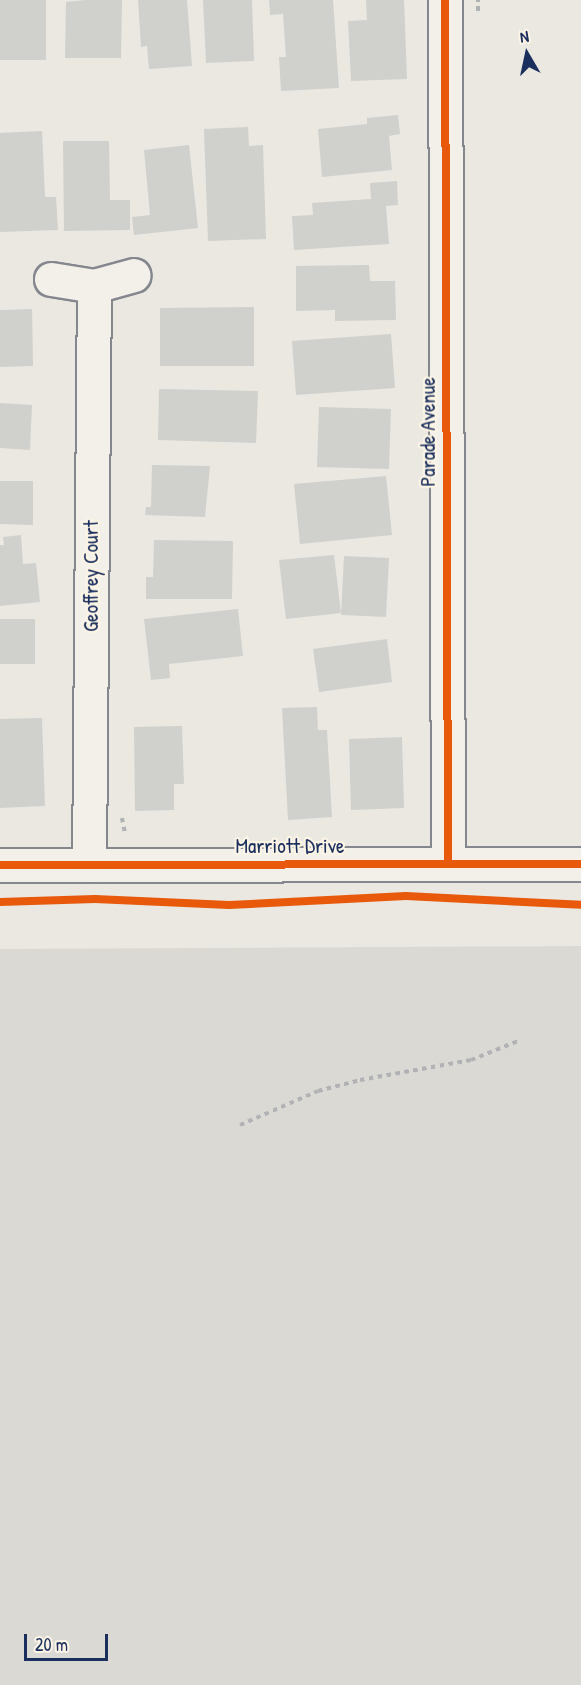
<!DOCTYPE html>
<style>
body{margin:0}
#map{position:relative;width:581px;height:1685px;overflow:hidden;background:#eae8e1;font-family:"Patrick Hand",sans-serif}
div>[style]{position:absolute}
.green>*{inset:0;background:#dbd9d4}
.building>*{inset:0;background:#d0d0cd}
.path>*{height:4px;margin-top:-2px;transform-origin:0;background:repeating-linear-gradient(90deg,#b0b2b3 0 4.5px,transparent 0 9px)}
.roads{filter:drop-shadow(2px 0 #84878d) drop-shadow(-2px 0 #84878d) drop-shadow(0 2px #84878d) drop-shadow(0 -2px #84878d)}
.minor>*{height:33px;margin:-16.5px;padding:0 16.5px;transform-origin:16.5px;border-radius:16.5px;background:#f3f0ea}
.cycleway>*{height:8px;margin:-4px;padding:0 4px;transform-origin:4px;border-radius:4px;background:#e8590c}
span{translate:-50% -50%;white-space:nowrap;text-align:center;line-height:1.15;-webkit-text-stroke:4.5px #fcf5e5;paint-order:stroke}
.street-label{font-size:21px;color:#1b2f5e}
.north{position:absolute;left:497px;top:24px;width:60px;height:60px;-webkit-text-stroke:4px #fcf5e5;paint-order:stroke;rotate:351deg;font-size:16px;font-weight:700;line-height:24px;text-align:center;color:#1b2f5e}
.north::after{content:'';display:block;margin:auto;width:21px;height:27px;background:#1b2f5e;clip-path:polygon(50% 0,100% 100%,50% 72%,0 100%)}
.scale{position:absolute;left:24px;top:1634px;width:84px;height:27px;box-sizing:border-box;border:3px solid #1b2f5e;border-top:0;padding-left:8px;font-size:18px;line-height:21px;white-space:nowrap;color:#1b2f5e;-webkit-text-stroke:4px #fcf5e5;paint-order:stroke}
</style>
<div id="map">
<div class="green">
<i style="clip-path:polygon(581px 946px,581px 1685px,0 1685px,0 949px)"></i>
</div>
<div class="building">
<i style="clip-path:polygon(0 0,46px 0,46px 60px,0 60px)"></i>
<i style="clip-path:polygon(86px 0,122px 0,121px 58px,65px 58px,66px 2px)"></i>
<i style="clip-path:polygon(138px 0,187px 0,192px 66px,149px 69px,147px 46px,141px 47px)"></i>
<i style="clip-path:polygon(203px 0,252px 0,254px 61px,206px 63px)"></i>
<i style="clip-path:polygon(269px 0,333px 0,339px 88px,281px 91px,279px 57px,286px 57px,283px 14px,270px 15px)"></i>
<i style="clip-path:polygon(366px 0,404px 0,407px 79px,351px 81px,348px 21px,367px 20px)"></i>
<i style="clip-path:polygon(398px 115px,400px 134px,389px 136px,392px 170px,322px 177px,318px 129px,367px 124px,367px 118px)"></i>
<i style="clip-path:polygon(248px 127px,249px 146px,263px 145px,266px 239px,208px 241px,204px 129px)"></i>
<i style="clip-path:polygon(42px 131px,45px 197px,56px 197px,58px 230px,0 232px,0 133px)"></i>
<i style="clip-path:polygon(63px 141px,109px 141px,110px 200px,130px 200px,130px 230px,64px 231px)"></i>
<i style="clip-path:polygon(189px 145px,198px 228px,134px 235px,132px 217px,150px 215px,144px 150px)"></i>
<i style="clip-path:polygon(397px 181px,398px 205px,386px 206px,389px 244px,294px 250px,292px 216px,313px 215px,312px 203px,371px 199px,370px 183px)"></i>
<i style="clip-path:polygon(369px 265px,370px 281px,395px 281px,396px 320px,335px 321px,335px 310px,296px 311px,296px 266px)"></i>
<i style="clip-path:polygon(254px 307px,254px 366px,160px 366px,160px 308px)"></i>
<i style="clip-path:polygon(32px 309px,33px 366px,0 367px,0 310px)"></i>
<i style="clip-path:polygon(391px 334px,395px 388px,296px 395px,292px 341px)"></i>
<i style="clip-path:polygon(159px 389px,258px 391px,256px 443px,158px 440px)"></i>
<i style="clip-path:polygon(0 403px,32px 405px,30px 450px,0 448px)"></i>
<i style="clip-path:polygon(319px 407px,391px 409px,389px 469px,317px 467px)"></i>
<i style="clip-path:polygon(152px 465px,210px 466px,205px 517px,145px 515px,146px 507px,151px 507px)"></i>
<i style="clip-path:polygon(386px 476px,392px 535px,300px 544px,294px 484px)"></i>
<i style="clip-path:polygon(0 481px,33px 481px,33px 525px,0 524px)"></i>
<i style="clip-path:polygon(21px 535px,23px 564px,36px 563px,40px 602px,0 606px,0 545px,4px 545px,3px 537px)"></i>
<i style="clip-path:polygon(154px 540px,233px 541px,232px 599px,146px 599px,146px 577px,153px 577px)"></i>
<i style="clip-path:polygon(334px 555px,341px 613px,286px 619px,279px 560px)"></i>
<i style="clip-path:polygon(344px 556px,389px 558px,386px 617px,341px 615px)"></i>
<i style="clip-path:polygon(238px 609px,243px 656px,169px 664px,170px 678px,151px 680px,144px 619px)"></i>
<i style="clip-path:polygon(0 619px,35px 619px,35px 664px,0 664px)"></i>
<i style="clip-path:polygon(387px 639px,392px 682px,319px 692px,313px 649px)"></i>
<i style="clip-path:polygon(317px 707px,318px 730px,327px 730px,332px 817px,288px 820px,282px 708px)"></i>
<i style="clip-path:polygon(42px 718px,45px 806px,0 808px,0 719px)"></i>
<i style="clip-path:polygon(182px 726px,184px 784px,174px 784px,174px 810px,135px 811px,134px 727px)"></i>
<i style="clip-path:polygon(402px 737px,404px 808px,351px 810px,349px 739px)"></i>
</div>
<div class="path">
<i style="left:478px;top:11px;width:11px;rotate:-90deg"></i>
<i style="left:122px;top:818px;width:16px;rotate:79deg"></i>
<i style="left:240px;top:1125px;width:85px;rotate:-23.6deg"></i>
<i style="left:318px;top:1091px;width:43px;rotate:-14.7deg"></i>
<i style="left:360px;top:1080px;width:113px;rotate:-10.2deg"></i>
<i style="left:471px;top:1060px;width:51px;rotate:-22deg"></i>
</div>
<div class="roads">
<div class="minor">
<i style="left:445px;top:0;width:864px;rotate:89.8deg"></i>
<i style="left:51px;top:279px;width:44px;rotate:9.2deg"></i>
<i style="left:94px;top:286px;width:41px;rotate:-15.4deg"></i>
<i style="left:0;top:865px;width:581px;rotate:-0.1deg"></i>
<i style="left:89px;top:865px;width:579px;rotate:-89.51deg"></i>
</div>
</div>
<div class="cycleway">
<i style="left:445px;top:0;width:864px;rotate:89.8deg"></i>
<i style="left:0;top:865px;width:581px;rotate:-0.1deg"></i>
<i style="left:0;top:902px;width:95px;rotate:-1.8deg"></i>
<i style="left:95px;top:899px;width:134px;rotate:2.6deg"></i>
<i style="left:229px;top:905px;width:177px;rotate:-2.9deg"></i>
<i style="left:406px;top:896px;width:175px;rotate:2.9deg"></i>
</div>
<div class="street-label">
<span style="left:428px;top:432px;rotate:-90deg">Parade Avenue</span>
<span style="left:91px;top:576px;rotate:-90deg">Geoffrey Court</span>
<span style="left:290px;top:846px">Marriott Drive</span>
</div>
<div class="north">N</div>
<div class="scale">20 m</div>
</div>
